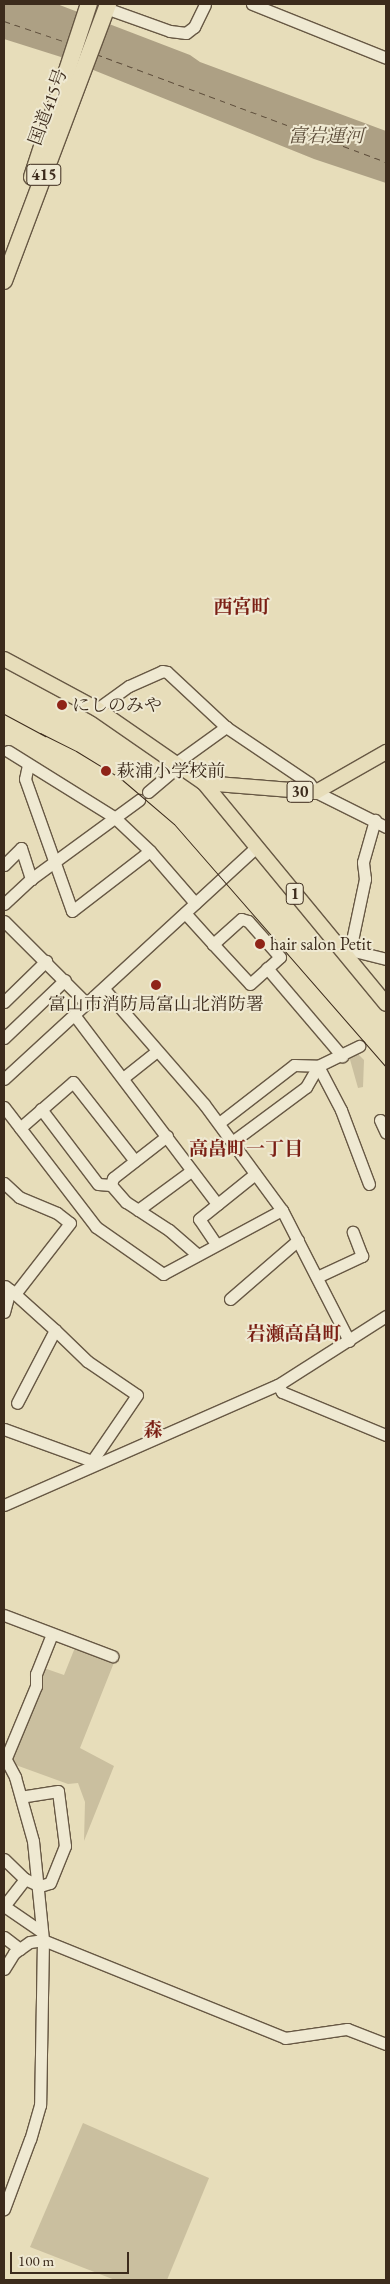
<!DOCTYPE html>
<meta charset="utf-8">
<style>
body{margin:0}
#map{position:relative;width:390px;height:2284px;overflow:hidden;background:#e7ddba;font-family:"EB Garamond","Noto Serif JP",serif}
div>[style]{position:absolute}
.green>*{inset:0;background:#cabf9f}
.water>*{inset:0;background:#ada084}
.ferry>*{height:1px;margin-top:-0.5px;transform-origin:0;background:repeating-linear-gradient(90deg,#5e4e3b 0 6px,transparent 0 11px)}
.roads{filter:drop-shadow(1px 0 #675844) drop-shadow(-1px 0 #675844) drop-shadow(0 1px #675844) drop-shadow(0 -1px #675844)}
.minor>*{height:11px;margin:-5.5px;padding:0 5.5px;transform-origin:5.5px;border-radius:5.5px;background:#efe9d2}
.major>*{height:14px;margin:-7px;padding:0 7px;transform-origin:7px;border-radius:7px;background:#e7ddba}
.highway>*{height:16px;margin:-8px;padding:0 8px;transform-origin:8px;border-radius:8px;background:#e7ddba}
.tram>*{height:1px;margin:-0.5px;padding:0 0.5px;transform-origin:0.5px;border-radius:0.5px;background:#3c2b1c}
.dots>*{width:14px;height:14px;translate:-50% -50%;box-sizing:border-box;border:2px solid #efe9d2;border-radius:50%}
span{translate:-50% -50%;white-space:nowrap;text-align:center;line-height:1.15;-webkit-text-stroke:4px #efe9d2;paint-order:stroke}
.shield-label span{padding:1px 4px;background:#efe9d2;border:1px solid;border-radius:4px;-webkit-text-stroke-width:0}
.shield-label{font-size:16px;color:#3c2b1c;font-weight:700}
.street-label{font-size:18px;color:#3c2b1c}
.poi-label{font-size:18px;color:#3c2b1c}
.left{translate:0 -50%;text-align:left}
.water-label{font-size:19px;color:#5e4e3b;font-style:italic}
.neighbourhood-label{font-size:19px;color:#7a1f14;font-weight:700}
.frame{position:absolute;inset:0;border:5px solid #3c2b1c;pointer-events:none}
.scale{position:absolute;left:10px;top:2252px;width:119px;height:22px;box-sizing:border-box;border:2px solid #3c2b1c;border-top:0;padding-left:6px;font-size:15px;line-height:18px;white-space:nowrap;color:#3c2b1c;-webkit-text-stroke:4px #efe9d2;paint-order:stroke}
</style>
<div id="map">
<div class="green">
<i style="clip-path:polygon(357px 1053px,364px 1060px,363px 1087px,358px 1088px,349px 1056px)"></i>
<i style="clip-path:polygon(76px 1645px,115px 1660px,80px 1748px,114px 1766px,84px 1841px,85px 1802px,78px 1783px,68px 1784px,13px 1764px,9px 1757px,41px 1667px,64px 1675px)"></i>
<i style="clip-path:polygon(83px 2123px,209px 2178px,167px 2280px,115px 2280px,30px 2247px)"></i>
</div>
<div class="water">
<i style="clip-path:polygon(4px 4px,57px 4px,190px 55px,200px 62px,386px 131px,386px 183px,314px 159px,61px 57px,4px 39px)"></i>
</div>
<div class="ferry">
<i style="left:4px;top:21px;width:69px;rotate:18.7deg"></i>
<i style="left:96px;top:54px;width:309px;rotate:20.4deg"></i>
</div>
<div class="roads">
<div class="minor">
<i style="left:252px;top:4px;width:144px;rotate:21.9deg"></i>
<i style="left:114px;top:11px;width:59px;rotate:19.7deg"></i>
<i style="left:170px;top:31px;width:16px;rotate:7deg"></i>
<i style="left:186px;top:33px;width:10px;rotate:-37deg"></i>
<i style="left:194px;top:27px;width:25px;rotate:-64deg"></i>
<i style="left:97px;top:709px;width:39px;rotate:-36deg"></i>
<i style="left:129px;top:686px;width:36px;rotate:-24deg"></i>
<i style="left:162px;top:671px;width:5px;rotate:11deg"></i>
<i style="left:167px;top:672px;width:81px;rotate:43deg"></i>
<i style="left:226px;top:727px;width:100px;rotate:34deg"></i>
<i style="left:309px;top:783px;width:11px;rotate:52deg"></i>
<i style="left:316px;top:792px;width:78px;rotate:26.6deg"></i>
<i style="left:8px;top:751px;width:125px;rotate:31.9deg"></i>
<i style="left:114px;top:817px;width:50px;rotate:43.4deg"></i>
<i style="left:150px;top:851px;width:69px;rotate:49.1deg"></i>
<i style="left:176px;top:763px;width:62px;rotate:-35.8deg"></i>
<i style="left:28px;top:765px;width:14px;rotate:102deg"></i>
<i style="left:25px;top:779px;width:140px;rotate:70.4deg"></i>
<i style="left:72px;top:911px;width:98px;rotate:-37.6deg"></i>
<i style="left:148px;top:792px;width:42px;rotate:-40.2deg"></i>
<i style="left:4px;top:865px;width:24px;rotate:-45deg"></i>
<i style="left:21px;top:848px;width:33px;rotate:72deg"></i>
<i style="left:4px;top:904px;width:37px;rotate:-43deg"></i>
<i style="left:31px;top:879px;width:134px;rotate:-36.2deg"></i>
<i style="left:185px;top:913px;width:42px;rotate:47.9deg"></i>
<i style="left:213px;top:944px;width:54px;rotate:47.2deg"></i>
<i style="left:250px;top:984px;width:40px;rotate:-42deg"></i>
<i style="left:280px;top:957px;width:48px;rotate:-131.6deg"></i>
<i style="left:248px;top:921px;width:7px;rotate:-164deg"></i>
<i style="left:241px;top:919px;width:38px;rotate:138deg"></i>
<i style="left:4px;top:921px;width:117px;rotate:45deg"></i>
<i style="left:350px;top:950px;width:73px;rotate:-78.1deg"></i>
<i style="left:365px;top:879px;width:17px;rotate:-97deg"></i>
<i style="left:363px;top:862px;width:44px;rotate:-74.1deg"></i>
<i style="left:343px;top:953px;width:8px;rotate:-23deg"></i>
<i style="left:350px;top:950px;width:37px;rotate:14deg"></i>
<i style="left:267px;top:968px;width:116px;rotate:49.6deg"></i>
<i style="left:104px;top:989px;width:152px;rotate:49deg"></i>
<i style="left:204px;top:1104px;width:132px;rotate:53.7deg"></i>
<i style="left:282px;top:1210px;width:147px;rotate:62.9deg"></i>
<i style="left:4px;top:1002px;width:59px;rotate:-44.3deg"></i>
<i style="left:75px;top:1016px;width:236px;rotate:52.9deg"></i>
<i style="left:4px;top:1038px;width:84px;rotate:-43.6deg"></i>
<i style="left:123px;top:1078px;width:43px;rotate:-38.5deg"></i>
<i style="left:4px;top:1079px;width:343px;rotate:-42.6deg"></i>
<i style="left:4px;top:1107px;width:151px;rotate:52.5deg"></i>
<i style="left:96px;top:1227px;width:82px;rotate:35deg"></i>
<i style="left:163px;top:1274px;width:135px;rotate:-28.3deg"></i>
<i style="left:41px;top:1109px;width:94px;rotate:52.8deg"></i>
<i style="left:98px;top:1184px;width:13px;rotate:4deg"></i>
<i style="left:380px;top:1120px;width:14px;rotate:65deg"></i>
<i style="left:219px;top:1123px;width:95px;rotate:-37.7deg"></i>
<i style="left:294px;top:1065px;width:24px;rotate:2deg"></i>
<i style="left:318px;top:1066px;width:50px;rotate:62.4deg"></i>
<i style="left:341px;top:1110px;width:79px;rotate:69.3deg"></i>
<i style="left:20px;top:1128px;width:70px;rotate:-41deg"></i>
<i style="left:73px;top:1082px;width:100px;rotate:51.9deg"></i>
<i style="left:167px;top:1136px;width:68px;rotate:142.1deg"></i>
<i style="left:113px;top:1178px;width:7px;rotate:106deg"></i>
<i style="left:111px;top:1185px;width:23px;rotate:49deg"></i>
<i style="left:126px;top:1202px;width:51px;rotate:33.1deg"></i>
<i style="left:169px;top:1230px;width:37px;rotate:41deg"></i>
<i style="left:232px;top:1142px;width:92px;rotate:-36.6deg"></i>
<i style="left:306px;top:1087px;width:24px;rotate:-60deg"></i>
<i style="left:318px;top:1066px;width:46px;rotate:-26deg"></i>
<i style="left:4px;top:1183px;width:21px;rotate:43deg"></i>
<i style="left:19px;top:1197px;width:41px;rotate:22.8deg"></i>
<i style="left:57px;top:1213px;width:16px;rotate:38deg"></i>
<i style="left:70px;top:1223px;width:90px;rotate:127.8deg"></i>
<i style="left:15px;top:1294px;width:6px;rotate:-141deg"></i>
<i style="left:138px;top:1210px;width:66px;rotate:-36.3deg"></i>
<i style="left:216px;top:1244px;width:30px;rotate:-124deg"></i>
<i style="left:199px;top:1219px;width:72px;rotate:-38.8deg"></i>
<i style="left:317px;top:1277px;width:50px;rotate:-25deg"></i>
<i style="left:362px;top:1256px;width:26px;rotate:-111deg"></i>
<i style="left:15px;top:1294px;width:54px;rotate:42deg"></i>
<i style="left:55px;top:1330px;width:82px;rotate:117.5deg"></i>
<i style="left:230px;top:1299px;width:90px;rotate:-40.9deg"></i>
<i style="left:4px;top:1312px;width:23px;rotate:-75deg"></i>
<i style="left:10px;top:1290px;width:6px;rotate:-141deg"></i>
<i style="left:55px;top:1330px;width:45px;rotate:44.1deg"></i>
<i style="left:87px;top:1361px;width:60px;rotate:34.2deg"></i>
<i style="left:137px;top:1395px;width:80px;rotate:124.3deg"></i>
<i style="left:92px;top:1461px;width:4px;rotate:63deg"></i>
<i style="left:278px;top:1385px;width:8px;rotate:60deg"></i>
<i style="left:282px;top:1392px;width:113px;rotate:22.5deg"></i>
<i style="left:4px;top:1429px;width:94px;rotate:20deg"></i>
<i style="left:4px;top:1505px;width:299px;rotate:-23.7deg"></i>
<i style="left:278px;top:1385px;width:128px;rotate:-32.6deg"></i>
<i style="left:4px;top:1615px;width:116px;rotate:20.8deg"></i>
<i style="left:4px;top:1756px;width:24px;rotate:62deg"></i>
<i style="left:15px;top:1777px;width:66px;rotate:74.3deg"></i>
<i style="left:33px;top:1841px;width:100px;rotate:84.2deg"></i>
<i style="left:43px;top:1940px;width:165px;rotate:91deg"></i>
<i style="left:40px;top:2105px;width:35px;rotate:106deg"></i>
<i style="left:30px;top:2139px;width:75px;rotate:110.4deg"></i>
<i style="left:6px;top:1758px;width:78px;rotate:-67.4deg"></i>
<i style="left:36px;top:1686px;width:12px;rotate:-90deg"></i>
<i style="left:36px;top:1674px;width:43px;rotate:-68.2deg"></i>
<i style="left:4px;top:1859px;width:29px;rotate:44deg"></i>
<i style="left:25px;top:1879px;width:17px;rotate:25deg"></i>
<i style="left:40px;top:1886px;width:10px;rotate:-17deg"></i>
<i style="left:50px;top:1883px;width:40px;rotate:-68deg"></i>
<i style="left:65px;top:1846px;width:55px;rotate:-97.3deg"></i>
<i style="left:58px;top:1791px;width:37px;rotate:171deg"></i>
<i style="left:4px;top:1906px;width:46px;rotate:34.4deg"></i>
<i style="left:4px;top:1906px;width:34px;rotate:-52deg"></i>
<i style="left:4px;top:1937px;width:20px;rotate:37deg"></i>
<i style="left:4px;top:1969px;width:19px;rotate:-58deg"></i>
<i style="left:14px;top:1953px;width:19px;rotate:-35deg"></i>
<i style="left:30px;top:1942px;width:13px;rotate:-9deg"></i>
<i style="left:43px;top:1940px;width:261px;rotate:22deg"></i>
<i style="left:285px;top:2038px;width:63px;rotate:-8.3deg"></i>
<i style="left:347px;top:2029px;width:42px;rotate:21deg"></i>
</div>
<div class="major">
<i style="left:4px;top:659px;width:106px;rotate:28.3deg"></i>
<i style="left:97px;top:709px;width:130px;rotate:34.7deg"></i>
<i style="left:204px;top:783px;width:112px;rotate:4.6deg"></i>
<i style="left:316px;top:792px;width:81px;rotate:-29.7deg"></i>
<i style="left:204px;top:783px;width:286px;rotate:50.5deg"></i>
</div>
<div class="highway">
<i style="left:32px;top:177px;width:182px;rotate:-71.8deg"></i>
<i style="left:4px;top:281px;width:296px;rotate:-69.4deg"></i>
</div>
</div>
<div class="tram">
<i style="left:4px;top:714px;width:47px;rotate:28.2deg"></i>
<i style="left:40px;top:733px;width:40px;rotate:26.6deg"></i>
<i style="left:76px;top:751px;width:52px;rotate:31.5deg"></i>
<i style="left:120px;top:778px;width:71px;rotate:40.4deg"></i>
<i style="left:174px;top:824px;width:322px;rotate:48.9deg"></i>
</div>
<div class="dots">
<i style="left:62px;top:705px;background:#8f2418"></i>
<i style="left:106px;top:771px;background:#8f2418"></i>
<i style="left:260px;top:944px;background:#8f2418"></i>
<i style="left:156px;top:985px;background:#8f2418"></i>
</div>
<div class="shield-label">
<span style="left:44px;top:175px">415</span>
<span style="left:300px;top:792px">30</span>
<span style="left:295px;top:894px">1</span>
</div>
<div class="street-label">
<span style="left:48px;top:107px;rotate:-70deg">国道415号</span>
</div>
<div class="poi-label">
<span class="left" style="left:72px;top:705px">にしのみや</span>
<span class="left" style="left:117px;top:771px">萩浦小学校前</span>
<span class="left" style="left:270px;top:944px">hair salon Petit</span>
<span style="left:156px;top:1004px">富山市消防局富山北消防署</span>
</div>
<div class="water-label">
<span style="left:326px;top:136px">富岩運河</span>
</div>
<div class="neighbourhood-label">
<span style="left:242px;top:607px">西宮町</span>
<span style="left:246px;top:1149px">高畠町一丁目</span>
<span style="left:294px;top:1334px">岩瀬高畠町</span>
<span style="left:153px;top:1430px">森</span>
</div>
<div class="frame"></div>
<div class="scale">100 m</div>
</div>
